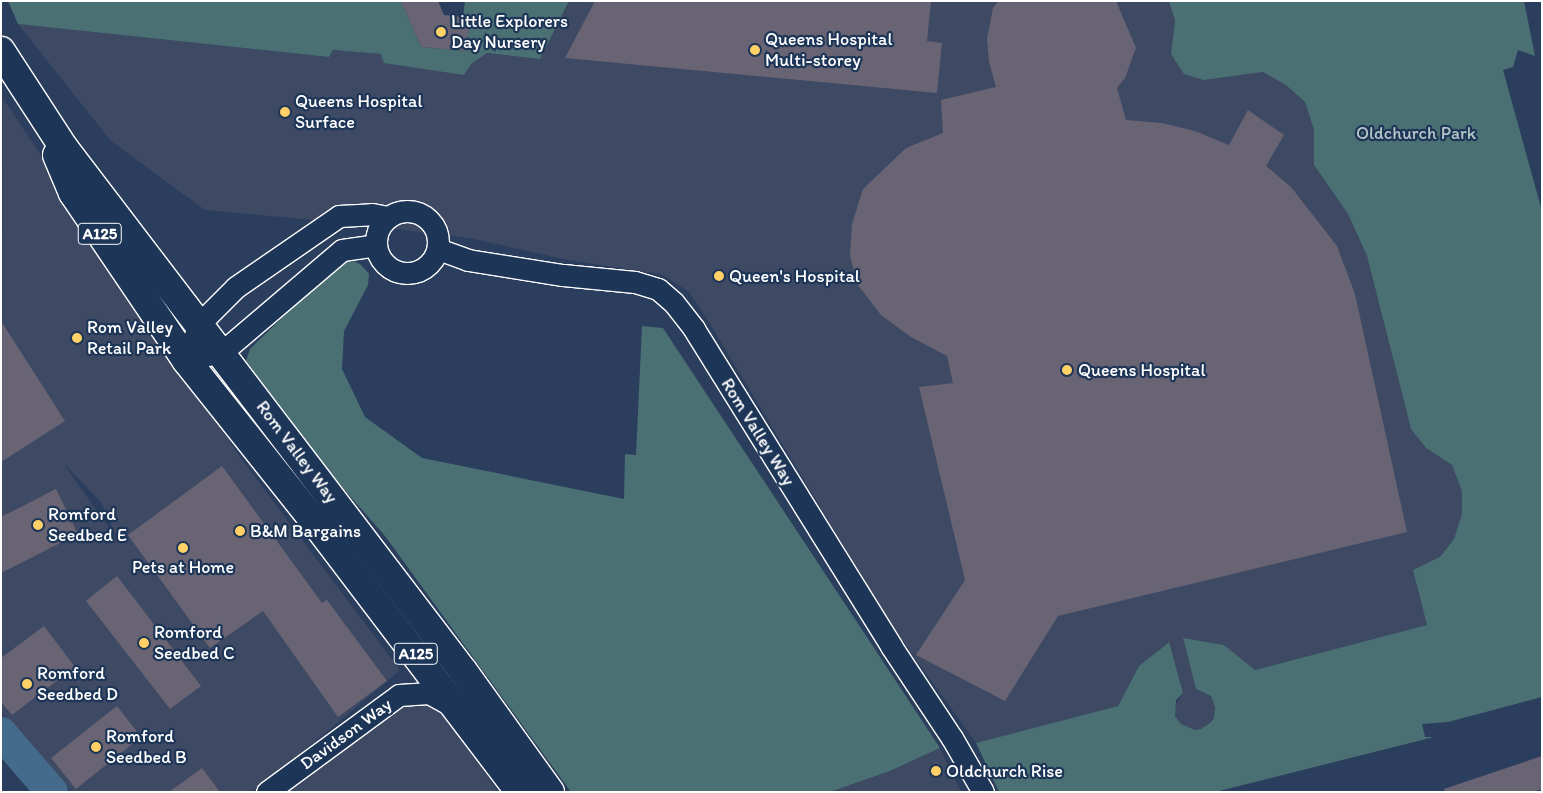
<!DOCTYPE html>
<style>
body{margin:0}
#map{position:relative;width:1543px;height:793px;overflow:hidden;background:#2c3e5d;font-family:Itim,sans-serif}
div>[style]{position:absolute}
.built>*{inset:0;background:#3e4964}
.green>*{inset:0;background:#4a7073}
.river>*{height:32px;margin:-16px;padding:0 16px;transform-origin:16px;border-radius:16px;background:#446a8c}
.building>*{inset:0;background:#686474}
.roads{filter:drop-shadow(1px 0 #fff) drop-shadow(-1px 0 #fff) drop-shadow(0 1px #fff) drop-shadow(0 -1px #fff)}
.minor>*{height:21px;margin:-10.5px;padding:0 10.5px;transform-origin:10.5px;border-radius:10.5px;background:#1d3557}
.minor>.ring{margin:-10.5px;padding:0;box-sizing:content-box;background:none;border:21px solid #1d3557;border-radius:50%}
.primary>*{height:28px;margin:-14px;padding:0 14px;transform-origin:14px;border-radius:14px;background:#1d3557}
.dots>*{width:14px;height:14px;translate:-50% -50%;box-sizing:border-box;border:2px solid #1d3557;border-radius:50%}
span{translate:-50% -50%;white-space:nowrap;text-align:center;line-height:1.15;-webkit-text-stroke:4.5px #1d3557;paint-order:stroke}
.shield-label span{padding:1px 4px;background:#1d3557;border:1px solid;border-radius:4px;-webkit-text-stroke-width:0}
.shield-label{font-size:16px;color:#fff;font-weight:700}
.poi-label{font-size:18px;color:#fff}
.left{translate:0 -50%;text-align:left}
.park-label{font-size:18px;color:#b7c6c7}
.street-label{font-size:18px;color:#fff}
.frame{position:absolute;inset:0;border:2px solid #fff;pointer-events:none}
</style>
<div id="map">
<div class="built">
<i style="clip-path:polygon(569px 1px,1169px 1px,1175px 21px,1171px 54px,1204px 80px,1263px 72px,1286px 85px,1305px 102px,1314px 130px,1314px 165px,1348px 214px,1367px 256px,1411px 429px,1426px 448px,1452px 465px,1462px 491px,1462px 514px,1454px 539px,1440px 557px,1427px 625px,1254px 670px,1224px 645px,1183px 638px,1196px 689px,1211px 696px,1215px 705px,1214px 718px,1205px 728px,1195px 730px,1186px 728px,1176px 719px,1174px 707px,1183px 693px,1168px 642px,1139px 666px,1118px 706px,976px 743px,909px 650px,878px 603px,702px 311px,689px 292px,661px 274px,568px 260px,469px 238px,358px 224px,205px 210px,111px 141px,18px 24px,329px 57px,333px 50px,382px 54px,385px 63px,471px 64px,487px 53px,540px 59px)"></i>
<i style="clip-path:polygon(evenodd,3px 98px,242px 460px,400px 670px,281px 770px,252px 792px,72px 792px,1px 712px,3px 98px,65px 465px,101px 502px,117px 539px,65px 466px,65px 465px)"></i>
<i style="clip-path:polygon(408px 704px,439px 704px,498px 792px,283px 792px)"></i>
<i style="clip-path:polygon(940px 748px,961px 792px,830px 792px,890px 771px)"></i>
</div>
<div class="green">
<i style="clip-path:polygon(8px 1px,401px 1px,421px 47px,466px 51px,470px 18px,463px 17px,465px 1px,569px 1px,540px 59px,487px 53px,471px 64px,464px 75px,384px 63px,381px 54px,333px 50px,329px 57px,18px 24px)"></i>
<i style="clip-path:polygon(1169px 1px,1524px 1px,1535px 56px,1518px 50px,1513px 67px,1503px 70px,1542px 211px,1542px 697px,1448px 722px,1422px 724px,1425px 737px,1434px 737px,1215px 792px,999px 792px,976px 743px,1118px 706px,1139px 666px,1169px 642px,1183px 693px,1176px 700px,1175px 716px,1181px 724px,1195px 730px,1201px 729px,1210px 723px,1214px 718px,1215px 707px,1211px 696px,1196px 689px,1183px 638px,1224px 645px,1255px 670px,1427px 625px,1413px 570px,1440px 557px,1454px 539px,1462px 514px,1462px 491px,1452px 465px,1426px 448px,1411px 429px,1367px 256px,1348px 214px,1314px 165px,1314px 130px,1305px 102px,1286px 85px,1263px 72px,1204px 80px,1184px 74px,1171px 54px,1175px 21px)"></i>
<i style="clip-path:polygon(350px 260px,360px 264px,369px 274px,368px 285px,344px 331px,342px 369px,365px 417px,422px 458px,624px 499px,625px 454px,636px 455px,642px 326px,663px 328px,940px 748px,890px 771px,830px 792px,571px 792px,385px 536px,322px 464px,246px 361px,250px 349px,323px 278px)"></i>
</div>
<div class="river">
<i style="left:1px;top:733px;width:78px;rotate:49.2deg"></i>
</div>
<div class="building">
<i style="clip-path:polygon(401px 1px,438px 1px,444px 15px,470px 18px,466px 51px,421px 47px)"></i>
<i style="clip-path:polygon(595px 1px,931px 1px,927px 41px,942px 43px,937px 93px,565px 58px)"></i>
<i style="clip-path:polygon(999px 1px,1116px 1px,1136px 48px,1125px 78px,1117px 88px,1126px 120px,1162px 123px,1195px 131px,1229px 145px,1248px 110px,1284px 135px,1266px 166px,1291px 187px,1337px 246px,1355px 294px,1407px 532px,1058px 616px,1005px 701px,916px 655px,965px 580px,919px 387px,953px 383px,947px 356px,911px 337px,881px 315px,858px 285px,850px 256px,852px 224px,863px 189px,906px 148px,943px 133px,941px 100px,996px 87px,989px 62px,987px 39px,993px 8px)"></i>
<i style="clip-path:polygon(1px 321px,65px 421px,1px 462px)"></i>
<i style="clip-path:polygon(222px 466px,322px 603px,327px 600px,387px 681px,338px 717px,263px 611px,210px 648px,128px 535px)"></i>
<i style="clip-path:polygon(56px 489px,78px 534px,1px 573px,1px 517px)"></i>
<i style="clip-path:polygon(117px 576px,201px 686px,170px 709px,86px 601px)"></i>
<i style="clip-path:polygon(44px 626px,75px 667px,12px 715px,1px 702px,1px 658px)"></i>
<i style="clip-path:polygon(117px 706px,141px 737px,76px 789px,51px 758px)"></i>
<i style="clip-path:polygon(1542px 756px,1542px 789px,1533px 792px,1445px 792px,1444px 789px)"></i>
<i style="clip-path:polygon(202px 768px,220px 792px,169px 792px)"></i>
</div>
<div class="roads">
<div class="minor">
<i class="ring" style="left:376px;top:211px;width:41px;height:41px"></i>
<i style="left:438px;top:249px;width:32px;rotate:20deg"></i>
<i style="left:468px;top:260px;width:96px;rotate:9deg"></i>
<i style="left:563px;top:275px;width:72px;rotate:5.6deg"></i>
<i style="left:635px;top:282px;width:24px;rotate:17deg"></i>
<i style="left:658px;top:289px;width:21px;rotate:41deg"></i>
<i style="left:674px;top:303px;width:33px;rotate:52deg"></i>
<i style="left:694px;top:329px;width:373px;rotate:58.1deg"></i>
<i style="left:891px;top:646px;width:110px;rotate:56.5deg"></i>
<i style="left:952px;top:738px;width:62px;rotate:60.1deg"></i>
<i style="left:186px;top:360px;width:38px;rotate:-70deg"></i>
<i style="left:199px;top:324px;width:52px;rotate:-45deg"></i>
<i style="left:236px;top:287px;width:125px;rotate:-34.6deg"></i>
<i style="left:339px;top:216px;width:33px;rotate:-3deg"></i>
<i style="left:372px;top:214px;width:16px;rotate:11deg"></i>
<i style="left:186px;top:360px;width:37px;rotate:-13deg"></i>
<i style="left:222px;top:352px;width:157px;rotate:-40.4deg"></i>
<i style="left:342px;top:250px;width:34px;rotate:-8deg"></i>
<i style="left:267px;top:792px;width:164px;rotate:-36.3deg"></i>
<i style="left:399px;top:695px;width:30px;rotate:-4deg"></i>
<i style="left:429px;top:693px;width:26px;rotate:29deg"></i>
</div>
<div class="primary">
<i style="left:1px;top:51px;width:116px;rotate:57deg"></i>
<i style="left:64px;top:148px;width:658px;rotate:52.66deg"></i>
<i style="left:463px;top:671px;width:149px;rotate:54.3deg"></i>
<i style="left:57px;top:155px;width:41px;rotate:67.2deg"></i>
<i style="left:73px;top:193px;width:202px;rotate:55.9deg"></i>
<i style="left:186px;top:360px;width:201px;rotate:51.5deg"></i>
<i style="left:311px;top:517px;width:345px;rotate:52.8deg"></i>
</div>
</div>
<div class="dots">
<i style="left:441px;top:32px;background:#ffd166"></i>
<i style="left:755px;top:50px;background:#ffd166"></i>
<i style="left:285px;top:112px;background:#ffd166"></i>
<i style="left:719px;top:276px;background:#ffd166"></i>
<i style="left:77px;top:338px;background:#ffd166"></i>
<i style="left:1067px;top:370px;background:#ffd166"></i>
<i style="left:38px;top:525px;background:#ffd166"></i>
<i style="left:240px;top:531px;background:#ffd166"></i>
<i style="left:183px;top:548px;background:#ffd166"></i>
<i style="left:144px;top:643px;background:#ffd166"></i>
<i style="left:27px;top:684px;background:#ffd166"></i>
<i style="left:96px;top:747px;background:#ffd166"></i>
<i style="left:936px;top:771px;background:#ffd166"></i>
</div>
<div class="shield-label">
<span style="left:100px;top:234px">A125</span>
<span style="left:416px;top:654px">A125</span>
</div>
<div class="poi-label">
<span class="left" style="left:451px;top:32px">Little Explorers<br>Day Nursery</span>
<span class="left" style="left:765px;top:50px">Queens Hospital<br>Multi-storey</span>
<span class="left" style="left:295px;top:112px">Queens Hospital<br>Surface</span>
<span class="left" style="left:729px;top:276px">Queen's Hospital</span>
<span class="left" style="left:87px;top:338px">Rom Valley<br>Retail Park</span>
<span class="left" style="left:1078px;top:370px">Queens Hospital</span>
<span class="left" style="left:48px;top:525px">Romford<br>Seedbed E</span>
<span class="left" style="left:250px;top:531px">B&amp;M Bargains</span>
<span style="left:183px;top:567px">Pets at Home</span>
<span class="left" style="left:154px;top:643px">Romford<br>Seedbed C</span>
<span class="left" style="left:37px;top:684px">Romford<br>Seedbed D</span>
<span class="left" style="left:106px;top:747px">Romford<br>Seedbed B</span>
<span class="left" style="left:946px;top:771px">Oldchurch Rise</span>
</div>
<div class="park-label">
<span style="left:1416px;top:133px">Oldchurch Park</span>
</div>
<div class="street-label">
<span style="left:758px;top:432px;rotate:58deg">Rom Valley Way</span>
<span style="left:297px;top:452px;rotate:53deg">Rom Valley Way</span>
<span style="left:346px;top:734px;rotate:-36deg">Davidson Way</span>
</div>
<div class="frame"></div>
</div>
